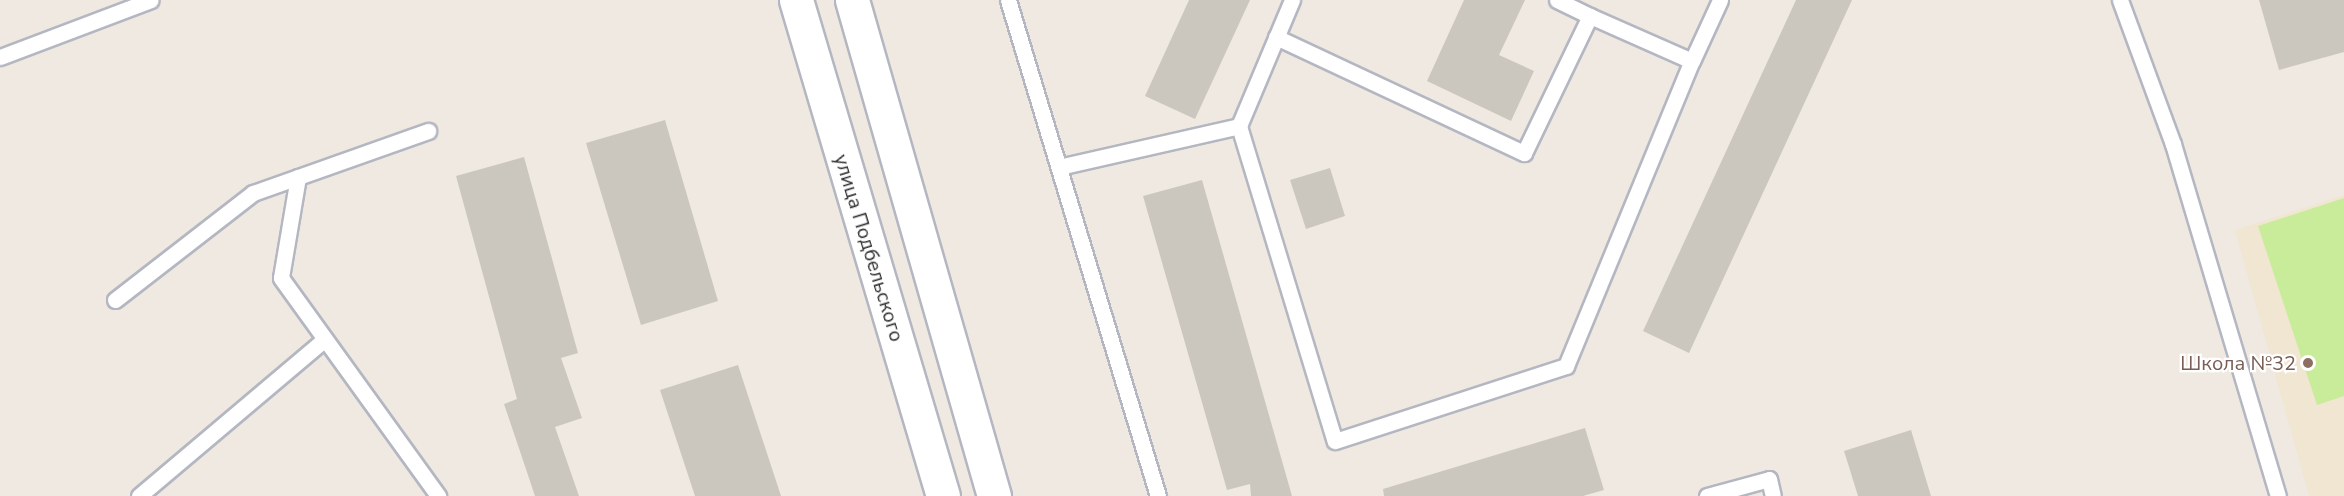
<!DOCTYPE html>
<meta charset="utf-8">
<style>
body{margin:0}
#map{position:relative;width:2344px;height:496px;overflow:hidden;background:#efe9e1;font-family:"Nunito Sans",sans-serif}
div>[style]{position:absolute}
.education>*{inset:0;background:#f0e6d1}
.pitch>*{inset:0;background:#c9ec9a}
.building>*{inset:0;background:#cbc7bf}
.roads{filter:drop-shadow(2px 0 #b4b7c1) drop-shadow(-2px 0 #b4b7c1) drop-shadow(0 2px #b4b7c1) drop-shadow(0 -2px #b4b7c1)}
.service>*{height:15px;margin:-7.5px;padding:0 7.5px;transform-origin:7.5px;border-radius:7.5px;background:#fff}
.secondary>*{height:33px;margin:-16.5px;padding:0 16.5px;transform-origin:16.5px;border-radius:16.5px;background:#fff}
.dots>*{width:16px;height:16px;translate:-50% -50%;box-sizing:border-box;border:3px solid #fff;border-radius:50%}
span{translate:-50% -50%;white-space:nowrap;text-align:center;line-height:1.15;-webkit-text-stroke:4.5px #fff;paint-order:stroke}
.street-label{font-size:20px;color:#2e2e2e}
.education-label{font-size:20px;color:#785e54}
.right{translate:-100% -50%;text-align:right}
</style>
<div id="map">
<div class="education">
<i style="clip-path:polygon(2344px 195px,2344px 496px,2309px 496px,2235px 230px)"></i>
</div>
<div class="pitch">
<i style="clip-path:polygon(2344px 198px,2344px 396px,2317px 405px,2258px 226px)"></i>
</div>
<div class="building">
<i style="clip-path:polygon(1189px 0,1250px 0,1195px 119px,1145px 96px)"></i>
<i style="clip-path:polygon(1464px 0,1525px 0,1499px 55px,1534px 71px,1511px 121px,1427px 81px)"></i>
<i style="clip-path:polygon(1796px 0,1852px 0,1689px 353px,1643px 331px)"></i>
<i style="clip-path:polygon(2259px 0,2344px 0,2344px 52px,2279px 70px)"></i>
<i style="clip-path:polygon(665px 120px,718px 301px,641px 325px,586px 143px)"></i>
<i style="clip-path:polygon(524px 157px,578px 353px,561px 358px,582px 418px,555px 427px,579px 496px,535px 496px,504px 404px,517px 399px,456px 176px)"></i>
<i style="clip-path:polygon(1330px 168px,1345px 216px,1306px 229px,1290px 180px)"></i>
<i style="clip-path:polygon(1202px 180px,1292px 496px,1251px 496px,1250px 484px,1227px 490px,1143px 196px)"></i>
<i style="clip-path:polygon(738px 365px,781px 496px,695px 496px,660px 390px)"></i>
<i style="clip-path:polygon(1585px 428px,1604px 490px,1583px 496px,1384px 496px,1383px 489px)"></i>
<i style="clip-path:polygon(1911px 430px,1931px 496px,1858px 496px,1844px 451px)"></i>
</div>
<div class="roads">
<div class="service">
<i style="left:1008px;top:0;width:518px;rotate:73.17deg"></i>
<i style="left:1557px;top:0;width:37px;rotate:26deg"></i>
<i style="left:2120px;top:0;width:153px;rotate:69.8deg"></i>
<i style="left:2173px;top:144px;width:367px;rotate:73.4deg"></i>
<i style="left:1276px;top:37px;width:274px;rotate:25.1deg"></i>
<i style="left:1524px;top:153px;width:152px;rotate:-64.3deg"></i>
<i style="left:1590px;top:16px;width:111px;rotate:23.8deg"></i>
<i style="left:1692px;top:61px;width:67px;rotate:-65.3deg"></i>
<i style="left:0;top:57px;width:161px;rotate:-20.7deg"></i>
<i style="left:1239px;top:126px;width:329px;rotate:73.1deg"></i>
<i style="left:1335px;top:441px;width:243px;rotate:-18deg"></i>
<i style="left:1566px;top:366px;width:330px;rotate:-67.6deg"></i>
<i style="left:1059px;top:167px;width:185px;rotate:-12.8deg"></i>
<i style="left:1239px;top:126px;width:137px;rotate:-67.2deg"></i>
<i style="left:298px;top:177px;width:102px;rotate:99.6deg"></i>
<i style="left:281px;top:278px;width:269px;rotate:54.2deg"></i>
<i style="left:115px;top:300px;width:175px;rotate:-37.8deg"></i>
<i style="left:253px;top:193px;width:186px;rotate:-19.5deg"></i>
<i style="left:139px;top:496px;width:243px;rotate:-40.2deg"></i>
<i style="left:1707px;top:496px;width:64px;rotate:-15.3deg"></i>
<i style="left:1769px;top:479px;width:17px;rotate:77deg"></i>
</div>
<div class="secondary">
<i style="left:796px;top:0;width:517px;rotate:73.49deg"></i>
<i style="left:852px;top:0;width:516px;rotate:74.02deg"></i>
</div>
</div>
<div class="dots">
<i style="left:2308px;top:363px;background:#8d6e63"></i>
</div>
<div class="street-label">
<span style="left:869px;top:248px;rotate:73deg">улица Подбельского</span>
</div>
<div class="education-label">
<span class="right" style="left:2296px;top:363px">Школа №32</span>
</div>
</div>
